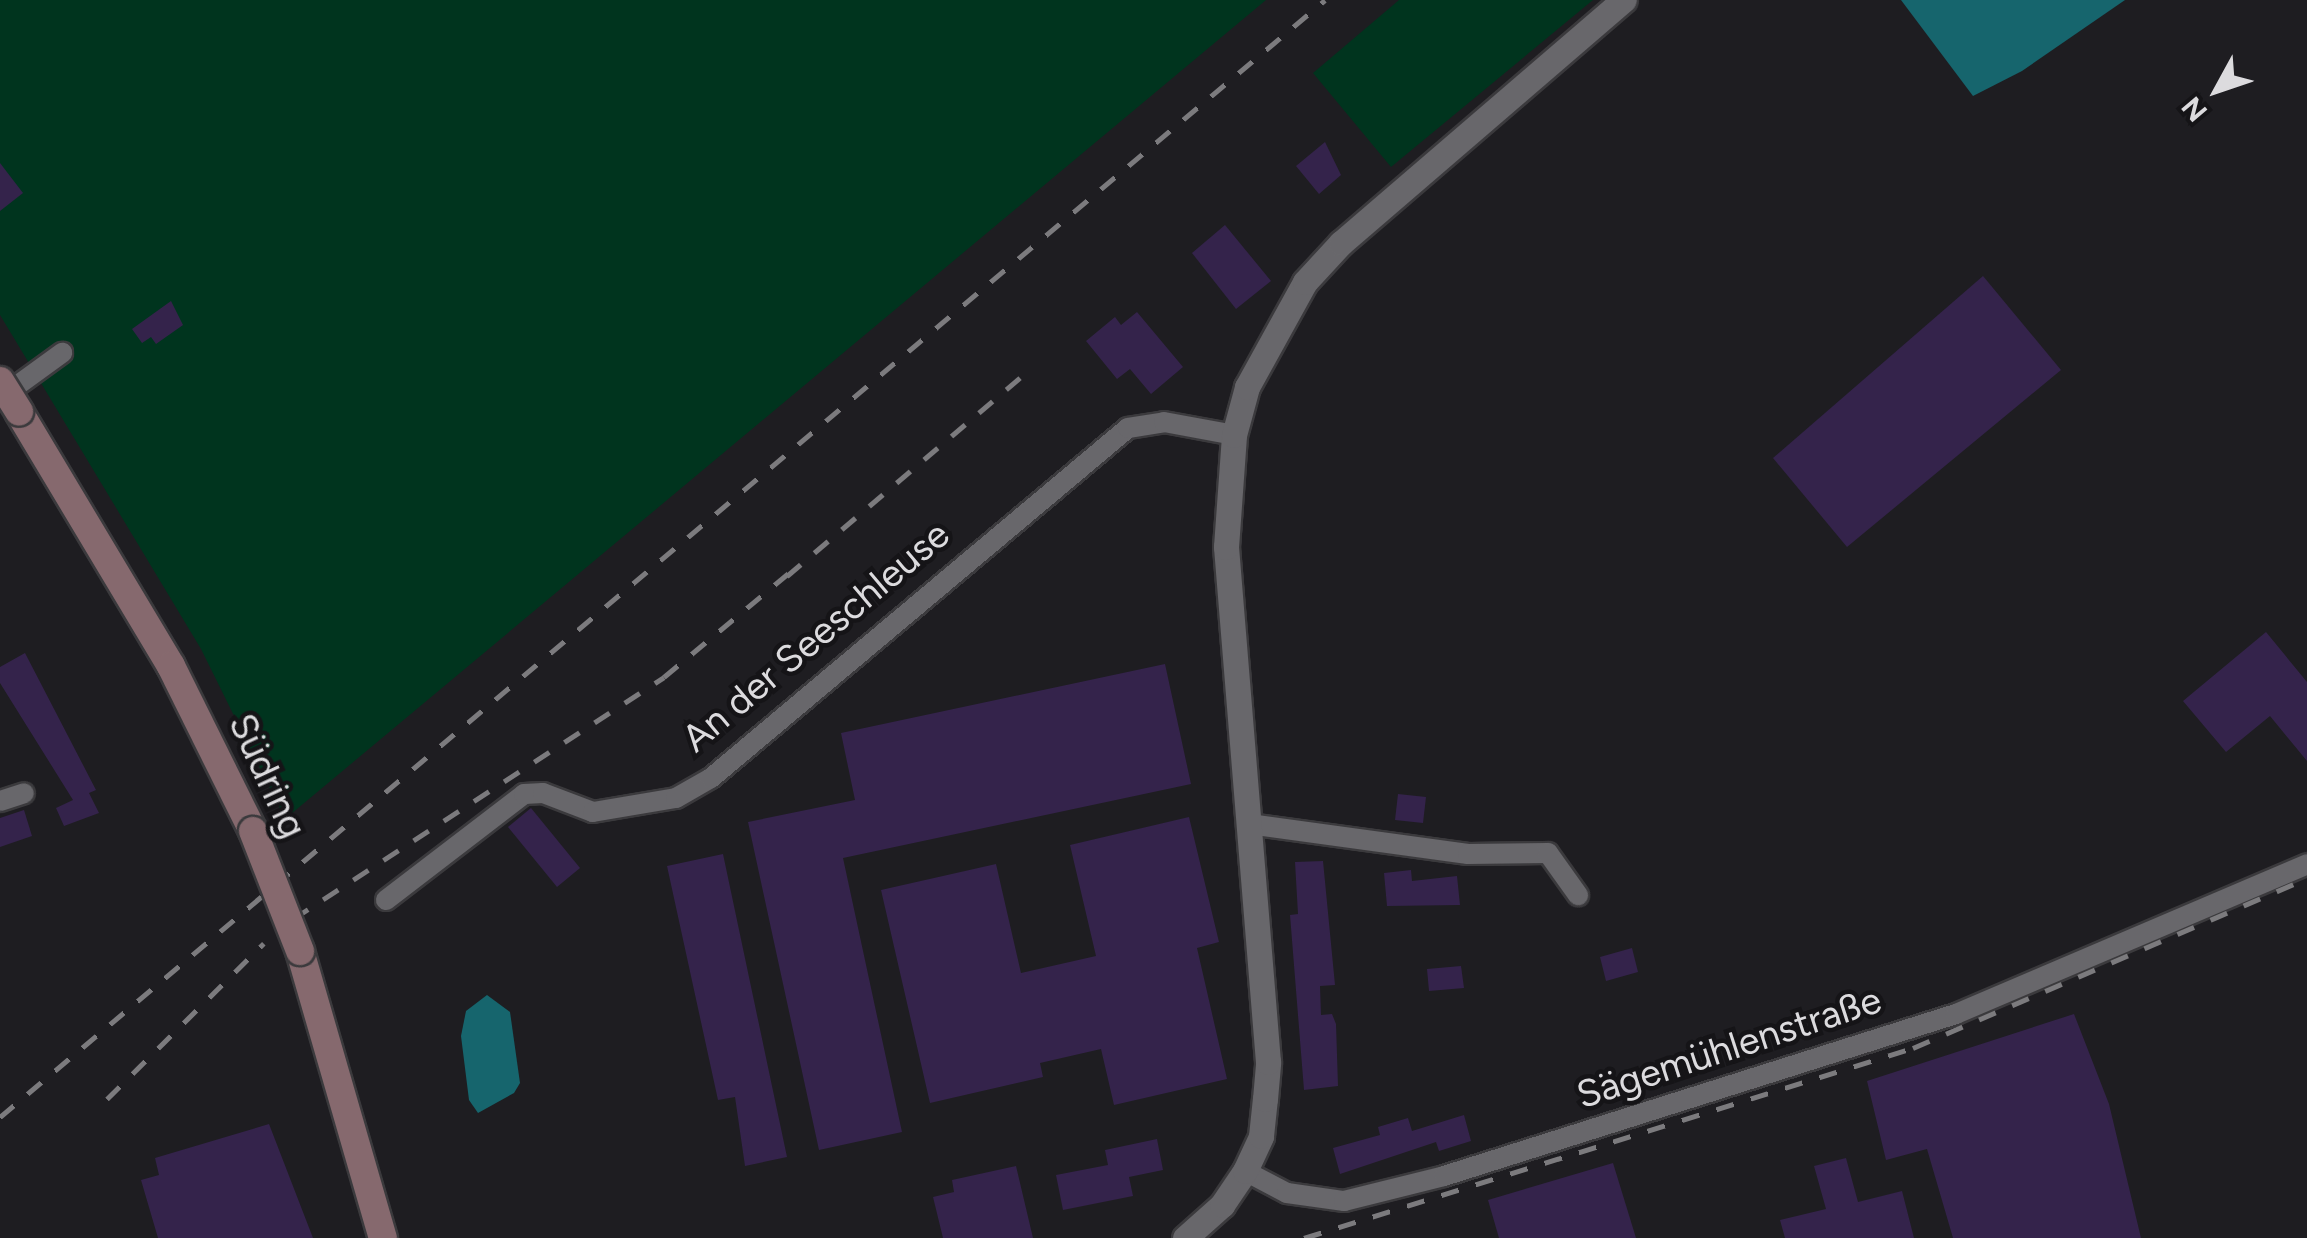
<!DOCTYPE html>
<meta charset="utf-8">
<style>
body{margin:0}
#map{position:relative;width:2307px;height:1238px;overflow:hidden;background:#1e1d21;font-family:Figtree,sans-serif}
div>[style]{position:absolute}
.green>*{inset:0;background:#00341e}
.water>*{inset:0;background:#16656d}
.building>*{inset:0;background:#34234b}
.roads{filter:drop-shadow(2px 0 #3b3a3d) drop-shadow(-2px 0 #3b3a3d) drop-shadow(0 2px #3b3a3d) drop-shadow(0 -2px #3b3a3d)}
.minor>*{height:20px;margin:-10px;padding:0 10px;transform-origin:10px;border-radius:10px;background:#68676b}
.tertiary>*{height:25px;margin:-12.5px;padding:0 12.5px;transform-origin:12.5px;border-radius:12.5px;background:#68676b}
.secondary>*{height:28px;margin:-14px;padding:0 14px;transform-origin:14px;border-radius:14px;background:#86696e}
.rail>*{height:5px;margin-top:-2.5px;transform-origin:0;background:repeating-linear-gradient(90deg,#7c7b7e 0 18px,transparent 0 36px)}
.bridges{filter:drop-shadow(2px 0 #3b3a3d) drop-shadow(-2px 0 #3b3a3d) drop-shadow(0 2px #3b3a3d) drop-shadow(0 -2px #3b3a3d)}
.secondary-bridge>*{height:28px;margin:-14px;padding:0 14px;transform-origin:14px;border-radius:14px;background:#86696e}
span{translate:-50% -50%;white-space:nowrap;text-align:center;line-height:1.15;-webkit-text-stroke:9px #151417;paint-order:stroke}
.street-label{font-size:38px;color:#dcdbde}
.north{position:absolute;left:2167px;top:40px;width:100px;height:100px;-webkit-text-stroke:8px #151417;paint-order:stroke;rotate:230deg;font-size:28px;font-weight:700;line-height:40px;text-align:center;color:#dcdbde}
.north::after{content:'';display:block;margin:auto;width:35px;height:45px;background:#dcdbde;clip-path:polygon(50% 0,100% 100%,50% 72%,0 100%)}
</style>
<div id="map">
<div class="green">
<i style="clip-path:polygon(0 0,1266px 0,285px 819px,201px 649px,0 315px)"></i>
<i style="clip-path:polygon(1399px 0,1593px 0,1391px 167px,1313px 73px)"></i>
</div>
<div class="water">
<i style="clip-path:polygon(1901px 0,2125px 0,2022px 71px,1973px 96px)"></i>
<i style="clip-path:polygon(487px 995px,510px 1012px,520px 1083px,514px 1093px,478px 1113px,469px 1100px,461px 1036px,466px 1011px)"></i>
</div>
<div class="building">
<i style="clip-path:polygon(1325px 142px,1341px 175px,1319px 194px,1296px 166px)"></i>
<i style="clip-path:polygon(0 163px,23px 193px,0 211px)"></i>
<i style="clip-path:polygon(1225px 225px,1271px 281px,1236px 309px,1192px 253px)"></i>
<i style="clip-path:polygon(1983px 276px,2061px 370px,1847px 547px,1773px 458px)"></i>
<i style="clip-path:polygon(171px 301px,183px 325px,156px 344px,151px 337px,142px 343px,132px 329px)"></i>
<i style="clip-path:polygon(1137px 312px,1183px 367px,1151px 394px,1130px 369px,1117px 379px,1086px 341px,1115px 317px,1121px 325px)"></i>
<i style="clip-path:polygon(2266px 632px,2307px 682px,2307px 761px,2270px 716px,2226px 752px,2183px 701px)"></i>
<i style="clip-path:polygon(25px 653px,96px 790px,89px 793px,99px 813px,64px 826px,56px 808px,73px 800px,0 683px,0 667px)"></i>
<i style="clip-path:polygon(1165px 664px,1191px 784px,843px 858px,902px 1132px,819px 1150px,748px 822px,855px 800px,841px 733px)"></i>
<i style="clip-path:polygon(1398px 794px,1426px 797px,1423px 823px,1395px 820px)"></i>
<i style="clip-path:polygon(531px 808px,580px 868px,557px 887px,508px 827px)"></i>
<i style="clip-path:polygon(24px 810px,32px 836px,0 847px,0 818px)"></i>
<i style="clip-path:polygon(1189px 817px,1219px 942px,1197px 948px,1227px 1079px,1114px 1105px,1101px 1049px,1040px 1063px,1043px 1077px,930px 1103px,881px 890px,996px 864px,1021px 973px,1096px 956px,1070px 845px)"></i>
<i style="clip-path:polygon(723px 854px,787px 1157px,745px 1166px,735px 1097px,718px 1100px,667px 866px)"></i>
<i style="clip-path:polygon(1323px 861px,1335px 985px,1320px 986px,1321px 1015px,1332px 1014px,1336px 1024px,1338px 1086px,1304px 1090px,1290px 915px,1298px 914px,1295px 862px)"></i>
<i style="clip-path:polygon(1411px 870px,1412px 881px,1457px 876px,1460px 905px,1387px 906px,1384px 873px)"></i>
<i style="clip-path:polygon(1632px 948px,1638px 972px,1606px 981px,1600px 957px)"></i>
<i style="clip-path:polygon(1461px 966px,1464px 988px,1429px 991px,1427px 969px)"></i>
<i style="clip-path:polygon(2074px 1014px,2109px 1104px,2141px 1238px,1953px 1238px,1927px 1149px,1886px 1160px,1867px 1081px)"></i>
<i style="clip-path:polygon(1464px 1115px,1471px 1141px,1439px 1151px,1436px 1142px,1340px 1174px,1333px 1148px,1380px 1135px,1378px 1127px,1408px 1118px,1412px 1131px)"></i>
<i style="clip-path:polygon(269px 1124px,313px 1238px,158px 1238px,141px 1180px,159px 1175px,155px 1158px)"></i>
<i style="clip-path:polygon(1157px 1139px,1163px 1170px,1129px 1177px,1133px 1196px,1063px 1210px,1056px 1175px,1108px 1165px,1105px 1150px)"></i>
<i style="clip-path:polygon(1846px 1158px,1858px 1202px,1902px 1191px,1914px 1238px,1785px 1238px,1780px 1220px,1826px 1209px,1814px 1166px)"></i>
<i style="clip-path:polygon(1613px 1163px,1636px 1238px,1499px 1238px,1488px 1200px)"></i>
<i style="clip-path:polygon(1016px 1166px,1033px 1238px,943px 1238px,933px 1197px,954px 1192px,952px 1180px)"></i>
</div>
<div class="roads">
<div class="minor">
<i style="left:0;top:398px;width:77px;rotate:-36deg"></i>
<i style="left:0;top:801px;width:25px;rotate:-18deg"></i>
<i style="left:1249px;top:824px;width:221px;rotate:7.8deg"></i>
<i style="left:1468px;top:854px;width:80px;rotate:-0.7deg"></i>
<i style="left:1548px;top:853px;width:52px;rotate:54.5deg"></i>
<i style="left:386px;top:900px;width:174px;rotate:-37.5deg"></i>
<i style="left:524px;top:794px;width:19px;rotate:-3deg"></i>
<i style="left:543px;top:793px;width:53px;rotate:20.8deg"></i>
<i style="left:593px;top:812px;width:84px;rotate:-9.6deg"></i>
<i style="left:676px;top:798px;width:40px;rotate:-29.7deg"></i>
<i style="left:711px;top:778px;width:544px;rotate:-40.01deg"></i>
<i style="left:1128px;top:428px;width:36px;rotate:-9deg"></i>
<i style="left:1164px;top:422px;width:71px;rotate:10.5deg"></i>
<i style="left:1245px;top:1171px;width:47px;rotate:27.6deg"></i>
<i style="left:1287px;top:1193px;width:58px;rotate:8deg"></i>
<i style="left:1344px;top:1201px;width:103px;rotate:-14deg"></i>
<i style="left:1444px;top:1176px;width:537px;rotate:-17.56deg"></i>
<i style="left:1956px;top:1014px;width:382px;rotate:-23.1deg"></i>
</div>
<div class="tertiary">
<i style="left:1185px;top:1238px;width:50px;rotate:-41.7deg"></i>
<i style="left:1222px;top:1205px;width:41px;rotate:-55.9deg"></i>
<i style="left:1245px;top:1171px;width:38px;rotate:-65deg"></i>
<i style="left:1261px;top:1136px;width:37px;rotate:-84deg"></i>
<i style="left:1265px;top:1099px;width:37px;rotate:-85deg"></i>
<i style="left:1268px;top:1062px;width:517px;rotate:-94.66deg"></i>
<i style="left:1226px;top:547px;width:112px;rotate:-85.9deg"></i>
<i style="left:1234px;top:435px;width:50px;rotate:-74.8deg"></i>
<i style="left:1247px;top:387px;width:120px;rotate:-61.1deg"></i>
<i style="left:1305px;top:282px;width:53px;rotate:-47.3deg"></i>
<i style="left:1341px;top:243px;width:373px;rotate:-40.7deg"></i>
</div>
<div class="secondary">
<i style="left:19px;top:412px;width:296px;rotate:59.1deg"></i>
<i style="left:171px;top:666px;width:184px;rotate:63.6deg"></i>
<i style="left:300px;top:951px;width:299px;rotate:73.9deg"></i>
</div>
</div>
<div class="rail">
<i style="left:787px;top:576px;width:310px;rotate:-40.4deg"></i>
<i style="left:293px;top:919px;width:443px;rotate:-33.1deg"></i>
<i style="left:664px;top:677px;width:173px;rotate:-39.8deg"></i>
<i style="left:107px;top:1099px;width:221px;rotate:-44.8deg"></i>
<i style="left:0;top:1117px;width:1733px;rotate:-40.13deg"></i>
<i style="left:1304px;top:1238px;width:638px;rotate:-17.33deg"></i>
<i style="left:1913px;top:1048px;width:429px;rotate:-23.3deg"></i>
</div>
<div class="bridges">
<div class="secondary-bridge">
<i style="left:0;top:381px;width:36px;rotate:58deg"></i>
<i style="left:253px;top:831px;width:129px;rotate:68.6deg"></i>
</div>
</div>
<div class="street-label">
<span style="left:816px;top:637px;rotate:-40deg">An der Seeschleuse</span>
<span style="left:267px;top:776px;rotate:65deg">Südring</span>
<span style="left:1729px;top:1048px;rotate:-18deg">Sägemühlenstraße</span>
</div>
<div class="north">N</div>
</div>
